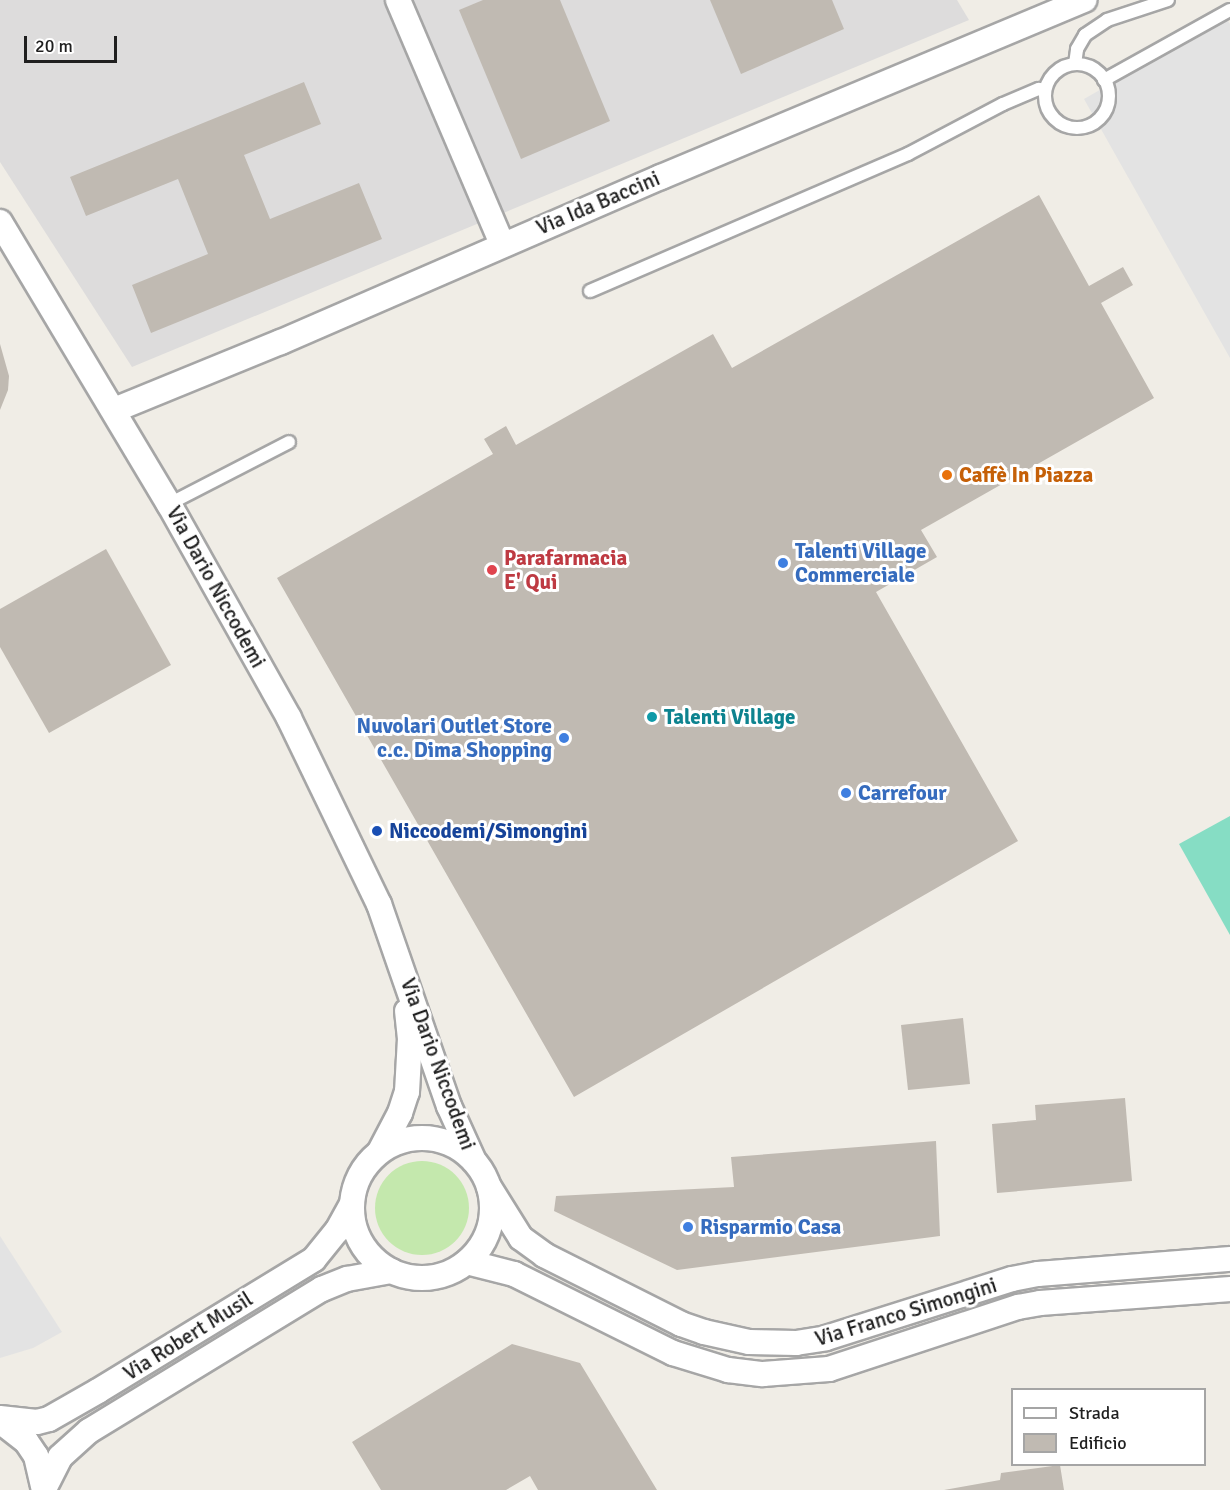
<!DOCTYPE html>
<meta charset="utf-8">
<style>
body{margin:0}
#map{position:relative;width:1230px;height:1490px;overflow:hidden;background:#f0ede6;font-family:Signika,sans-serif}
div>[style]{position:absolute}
.residential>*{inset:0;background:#dddcdc}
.grass>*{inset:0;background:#c4e8ad}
.round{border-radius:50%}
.pitch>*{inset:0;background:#86ddc4}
.parking>*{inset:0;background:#e3e3e3}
.building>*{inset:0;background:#c0bab2}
.roads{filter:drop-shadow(2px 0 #a6a6a6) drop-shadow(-2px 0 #a6a6a6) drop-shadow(0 2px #a6a6a6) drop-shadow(0 -2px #a6a6a6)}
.lane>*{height:12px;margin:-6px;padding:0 6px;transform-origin:6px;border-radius:6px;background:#fff}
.lane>.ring{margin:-6px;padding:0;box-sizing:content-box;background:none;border:12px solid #fff;border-radius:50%}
.street>*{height:24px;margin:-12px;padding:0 12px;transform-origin:12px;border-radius:12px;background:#fff}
.street>.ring{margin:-12px;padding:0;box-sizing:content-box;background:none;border:24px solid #fff;border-radius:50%}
.dots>*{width:16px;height:16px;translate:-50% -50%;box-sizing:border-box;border:3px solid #fff;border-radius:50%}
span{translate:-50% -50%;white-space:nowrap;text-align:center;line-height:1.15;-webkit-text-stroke:6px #fff;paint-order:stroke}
.street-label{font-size:21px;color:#1f1f1f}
.food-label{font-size:21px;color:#c56008;font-weight:700}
.left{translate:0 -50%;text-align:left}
.shop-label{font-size:21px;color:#366cbe;font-weight:700}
.right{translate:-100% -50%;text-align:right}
.health-label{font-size:21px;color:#be3a42;font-weight:700}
.culture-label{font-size:21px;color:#0d838f;font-weight:700}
.transit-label{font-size:21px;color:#164399;font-weight:700}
.legend{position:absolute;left:1011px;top:1388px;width:195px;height:78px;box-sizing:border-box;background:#fff;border:2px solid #a5a5a5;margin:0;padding:8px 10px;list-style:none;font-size:18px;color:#1f1f1f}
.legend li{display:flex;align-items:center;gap:12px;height:30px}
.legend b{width:30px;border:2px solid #a5a5a5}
.scale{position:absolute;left:24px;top:36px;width:93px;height:27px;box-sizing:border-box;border:3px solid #1f1f1f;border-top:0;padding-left:8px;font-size:18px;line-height:21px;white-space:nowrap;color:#1f1f1f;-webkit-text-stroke:4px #fff;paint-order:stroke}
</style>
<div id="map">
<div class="residential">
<i style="clip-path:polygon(0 0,957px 0,969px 20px,132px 367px,0 162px)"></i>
</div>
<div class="grass">
<i class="round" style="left:375px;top:1161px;width:94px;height:94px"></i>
</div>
<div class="pitch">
<i style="clip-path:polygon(1230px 816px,1230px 935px,1179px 844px)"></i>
</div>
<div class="parking">
<i style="clip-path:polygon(1226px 18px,1230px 24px,1230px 358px,1084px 99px)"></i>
<i style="clip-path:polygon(0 1236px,62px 1332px,33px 1348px,0 1358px)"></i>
</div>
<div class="building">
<i style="clip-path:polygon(483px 0,560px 0,610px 121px,521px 159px,459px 10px)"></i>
<i style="clip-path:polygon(710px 0,832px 0,844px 29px,741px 74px)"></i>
<i style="clip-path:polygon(304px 82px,321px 124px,244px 155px,270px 219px,359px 183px,382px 239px,151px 333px,132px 285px,208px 254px,178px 179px,86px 216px,70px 177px)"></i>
<i style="clip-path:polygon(1039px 195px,1089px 286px,1123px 267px,1133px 285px,1101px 303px,1154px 398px,921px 530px,937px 557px,876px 592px,1018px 841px,574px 1097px,277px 578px,493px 454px,484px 439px,506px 426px,516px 445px,713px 334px,732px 368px)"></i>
<i style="clip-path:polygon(0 344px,9px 376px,8px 390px,0 410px)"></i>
<i style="clip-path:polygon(106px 549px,171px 665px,49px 733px,0 647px,0 609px)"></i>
<i style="clip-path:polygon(963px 1018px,970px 1084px,908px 1090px,901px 1025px)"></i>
<i style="clip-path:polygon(1125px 1098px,1132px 1181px,997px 1193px,992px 1124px,1036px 1120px,1035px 1105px)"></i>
<i style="clip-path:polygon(936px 1141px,940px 1236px,677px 1270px,554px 1211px,556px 1196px,734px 1187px,731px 1157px)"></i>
<i style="clip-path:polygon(512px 1344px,580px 1363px,657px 1490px,538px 1490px,530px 1476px,506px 1490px,381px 1490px,352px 1442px)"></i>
<i style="clip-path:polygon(1060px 1465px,1064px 1490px,944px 1490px,1000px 1480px,1001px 1473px)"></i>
</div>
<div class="roads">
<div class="lane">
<i style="left:1075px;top:64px;width:15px;rotate:-82deg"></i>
<i style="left:1077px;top:49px;width:16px;rotate:-60deg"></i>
<i style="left:1085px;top:35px;width:27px;rotate:-34deg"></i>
<i style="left:1107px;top:20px;width:64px;rotate:-18.2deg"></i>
<i class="ring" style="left:1045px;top:64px;width:52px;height:52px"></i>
<i style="left:1104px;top:80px;width:144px;rotate:-29.1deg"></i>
<i style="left:590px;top:291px;width:346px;rotate:-23.3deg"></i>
<i style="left:908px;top:154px;width:107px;rotate:-27.8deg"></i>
<i style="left:1003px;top:104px;width:39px;rotate:-23deg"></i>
<i style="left:1039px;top:89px;width:6px;rotate:18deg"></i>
<i style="left:169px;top:504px;width:135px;rotate:-27.3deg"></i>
</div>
<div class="street">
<i style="left:398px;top:0;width:265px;rotate:66.9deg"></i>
<i style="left:0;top:222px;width:329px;rotate:59.1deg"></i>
<i style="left:169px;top:504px;width:245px;rotate:60.7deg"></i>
<i style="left:289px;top:718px;width:207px;rotate:64.2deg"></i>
<i style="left:379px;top:904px;width:214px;rotate:70.9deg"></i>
<i style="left:449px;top:1106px;width:60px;rotate:65.6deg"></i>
<i style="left:114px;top:410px;width:180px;rotate:-22.2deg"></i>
<i style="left:281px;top:342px;width:414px;rotate:-23.5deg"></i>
<i style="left:661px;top:177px;width:459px;rotate:-22.7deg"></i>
<i class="ring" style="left:352px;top:1138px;width:116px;height:116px"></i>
<i style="left:380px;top:1151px;width:43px;rotate:-62.2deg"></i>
<i style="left:400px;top:1113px;width:22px;rotate:-72deg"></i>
<i style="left:407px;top:1092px;width:53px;rotate:-86.8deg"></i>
<i style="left:410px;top:1039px;width:28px;rotate:-96deg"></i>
<i style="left:489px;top:1187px;width:60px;rotate:57.9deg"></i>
<i style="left:521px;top:1238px;width:29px;rotate:36deg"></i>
<i style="left:544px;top:1255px;width:153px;rotate:26.7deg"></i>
<i style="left:681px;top:1324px;width:24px;rotate:19deg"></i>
<i style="left:704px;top:1332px;width:46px;rotate:12.5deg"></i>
<i style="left:749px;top:1342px;width:47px;rotate:1.2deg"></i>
<i style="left:796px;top:1343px;width:30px;rotate:-9deg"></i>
<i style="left:826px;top:1338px;width:195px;rotate:-17.6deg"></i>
<i style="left:1012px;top:1279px;width:26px;rotate:-11deg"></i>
<i style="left:1038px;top:1274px;width:193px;rotate:-4.5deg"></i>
<i style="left:467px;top:1262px;width:49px;rotate:14.3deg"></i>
<i style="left:514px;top:1274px;width:178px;rotate:26.4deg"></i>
<i style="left:673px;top:1353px;width:58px;rotate:17.2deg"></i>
<i style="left:728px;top:1370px;width:35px;rotate:7deg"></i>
<i style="left:763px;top:1374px;width:66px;rotate:-4.3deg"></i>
<i style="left:829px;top:1369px;width:199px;rotate:-18.2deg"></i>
<i style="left:1018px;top:1307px;width:22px;rotate:-10deg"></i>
<i style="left:1040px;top:1303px;width:191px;rotate:-4.2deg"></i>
<i style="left:0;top:1418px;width:37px;rotate:6deg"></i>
<i style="left:37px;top:1422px;width:12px;rotate:-14deg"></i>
<i style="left:49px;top:1419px;width:56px;rotate:-29.7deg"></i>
<i style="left:98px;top:1391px;width:253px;rotate:-31.4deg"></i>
<i style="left:314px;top:1259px;width:36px;rotate:-51deg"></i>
<i style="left:337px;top:1231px;width:29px;rotate:-61deg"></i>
<i style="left:0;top:1421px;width:33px;rotate:38deg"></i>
<i style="left:26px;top:1441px;width:18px;rotate:56deg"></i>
<i style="left:36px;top:1456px;width:35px;rotate:77deg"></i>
<i style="left:44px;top:1489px;width:36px;rotate:-63deg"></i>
<i style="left:60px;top:1457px;width:39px;rotate:-42deg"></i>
<i style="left:89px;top:1431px;width:273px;rotate:-31.4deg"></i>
<i style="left:322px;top:1289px;width:27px;rotate:-22deg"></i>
<i style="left:347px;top:1279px;width:45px;rotate:-10.3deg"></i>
</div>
</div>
<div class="dots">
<i style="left:947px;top:475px;background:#e8710a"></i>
<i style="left:783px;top:563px;background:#3f7fe0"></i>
<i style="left:492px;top:570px;background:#e0444e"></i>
<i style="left:652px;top:717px;background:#0f9aa8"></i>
<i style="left:564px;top:738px;background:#3f7fe0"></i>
<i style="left:846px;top:793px;background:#3f7fe0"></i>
<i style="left:377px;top:831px;background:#1a4fb4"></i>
<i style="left:688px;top:1227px;background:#3f7fe0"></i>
</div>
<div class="street-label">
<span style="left:598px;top:203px;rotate:-23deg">Via Ida Baccini</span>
<span style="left:216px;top:587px;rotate:61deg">Via Dario Niccodemi</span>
<span style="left:438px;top:1064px;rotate:70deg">Via Dario Niccodemi</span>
<span style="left:906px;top:1312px;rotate:-17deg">Via Franco Simongini</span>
<span style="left:188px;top:1336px;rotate:-32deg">Via Robert Musil</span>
</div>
<div class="food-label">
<span class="left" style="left:959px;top:475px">Caffè In Piazza</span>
</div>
<div class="shop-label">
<span class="left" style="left:795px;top:563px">Talenti Village<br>Commerciale</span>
<span class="right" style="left:552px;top:738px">Nuvolari Outlet Store<br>c.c. Dima Shopping</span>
<span class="left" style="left:858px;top:793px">Carrefour</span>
<span class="left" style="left:700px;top:1227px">Risparmio Casa</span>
</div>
<div class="health-label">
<span class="left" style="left:504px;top:570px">Parafarmacia<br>E' Qui</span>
</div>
<div class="culture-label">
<span class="left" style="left:664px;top:717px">Talenti Village</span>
</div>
<div class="transit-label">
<span class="left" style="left:389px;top:831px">Niccodemi/Simongini</span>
</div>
<ul class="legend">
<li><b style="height:8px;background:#fff"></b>Strada</li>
<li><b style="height:16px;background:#c0bab2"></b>Edificio</li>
</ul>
<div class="scale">20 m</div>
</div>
